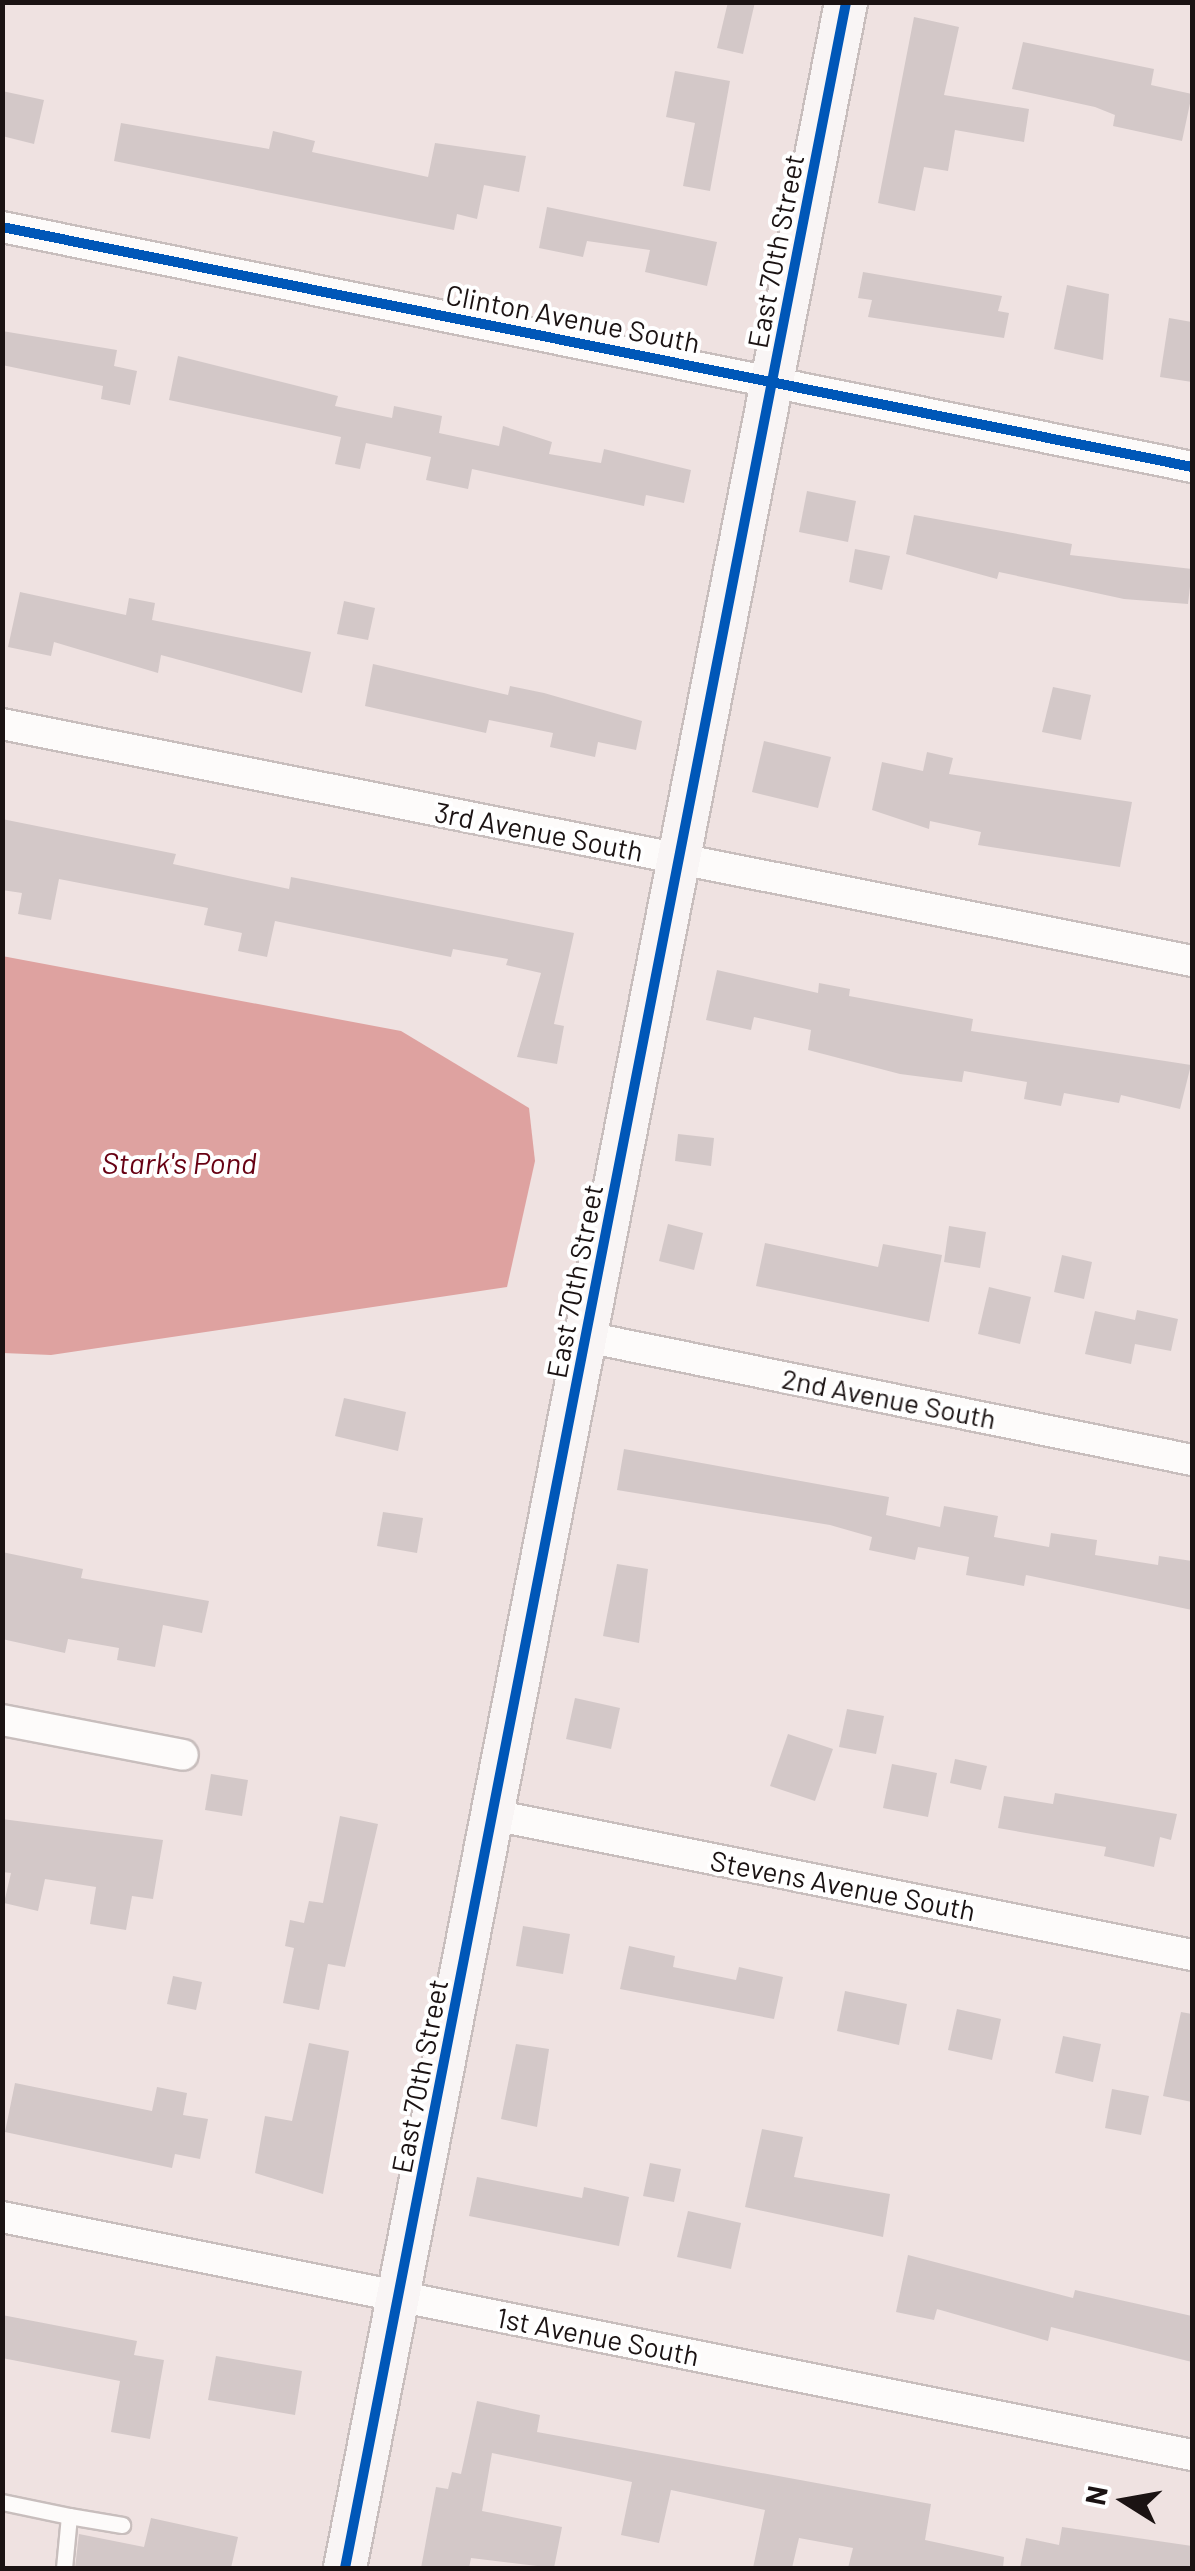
<!DOCTYPE html>
<style>
body{margin:0}
#map{position:relative;width:1195px;height:2571px;overflow:hidden;background:#efe2e1;font-family:Barlow,sans-serif}
div>[style]{position:absolute}
.water>*{inset:0;background:#dea2a0}
.building>*{inset:0;background:#d3c8c8}
.roads{filter:drop-shadow(2px 0 #c8bebd) drop-shadow(-2px 0 #c8bebd) drop-shadow(0 2px #c8bebd) drop-shadow(0 -2px #c8bebd)}
.lane>*{height:15px;margin:-7.5px;padding:0 7.5px;transform-origin:7.5px;border-radius:7.5px;background:#fdfbfa}
.street>*{height:30px;margin:-15px;padding:0 15px;transform-origin:15px;border-radius:15px;background:#fdfbfa}
.secondary>*{height:42px;margin:-21px;padding:0 21px;transform-origin:21px;border-radius:21px;background:#f9f5f5}
.cycleway>*{height:10px;margin:-5px;padding:0 5px;transform-origin:5px;border-radius:5px;background:#0057b8}
span{translate:-50% -50%;white-space:nowrap;text-align:center;line-height:1.15;-webkit-text-stroke:8px #fff;paint-order:stroke}
.street-label{font-size:28px;color:#1b1313}
.water-label{font-size:30px;color:#670012;font-style:italic}
.frame{position:absolute;inset:0;border:5px solid #1b1313;pointer-events:none}
.north{position:absolute;left:1075px;top:2451px;width:100px;height:100px;-webkit-text-stroke:8px #fff;paint-order:stroke;rotate:281deg;font-size:28px;font-weight:700;line-height:40px;text-align:center;color:#1b1313}
.north::after{content:'';display:block;margin:auto;width:35px;height:45px;background:#1b1313;clip-path:polygon(50% 0,100% 100%,50% 72%,0 100%)}
</style>
<div id="map">
<div class="water">
<i style="clip-path:polygon(2px 956px,401px 1031px,529px 1108px,535px 1161px,507px 1287px,51px 1355px,3px 1353px)"></i>
</div>
<div class="building">
<i style="clip-path:polygon(728px 2px,755px 2px,743px 54px,717px 48px)"></i>
<i style="clip-path:polygon(914px 17px,959px 27px,944px 95px,1029px 109px,1024px 142px,955px 130px,948px 171px,924px 167px,915px 211px,878px 203px)"></i>
<i style="clip-path:polygon(1023px 42px,1154px 69px,1151px 85px,1192px 94px,1182px 141px,1113px 126px,1115px 115px,1095px 107px,1012px 89px)"></i>
<i style="clip-path:polygon(675px 71px,730px 81px,710px 191px,683px 186px,695px 123px,666px 117px)"></i>
<i style="clip-path:polygon(2px 91px,44px 100px,34px 144px,2px 136px)"></i>
<i style="clip-path:polygon(121px 123px,269px 149px,273px 131px,315px 141px,312px 152px,428px 177px,435px 143px,526px 156px,519px 192px,484px 185px,477px 219px,457px 214px,454px 230px,114px 161px)"></i>
<i style="clip-path:polygon(547px 207px,717px 242px,707px 286px,645px 272px,650px 250px,587px 241px,583px 257px,539px 248px)"></i>
<i style="clip-path:polygon(863px 272px,1002px 296px,998px 311px,1009px 313px,1004px 338px,868px 317px,872px 300px,858px 298px)"></i>
<i style="clip-path:polygon(1067px 285px,1109px 294px,1103px 360px,1054px 349px)"></i>
<i style="clip-path:polygon(1169px 318px,1192px 322px,1192px 382px,1160px 377px)"></i>
<i style="clip-path:polygon(2px 331px,117px 350px,114px 366px,137px 371px,130px 405px,101px 399px,103px 386px,2px 365px)"></i>
<i style="clip-path:polygon(178px 356px,338px 396px,335px 406px,392px 418px,394px 406px,442px 416px,439px 433px,499px 446px,503px 426px,552px 442px,549px 454px,601px 463px,604px 449px,691px 470px,684px 503px,646px 495px,644px 506px,472px 469px,468px 489px,426px 480px,431px 457px,366px 443px,360px 469px,335px 464px,341px 437px,169px 400px)"></i>
<i style="clip-path:polygon(807px 491px,856px 501px,848px 542px,799px 532px)"></i>
<i style="clip-path:polygon(914px 515px,1072px 544px,1070px 555px,1192px 569px,1188px 604px,1124px 599px,999px 572px,997px 579px,906px 554px)"></i>
<i style="clip-path:polygon(855px 549px,890px 556px,882px 590px,849px 582px)"></i>
<i style="clip-path:polygon(20px 592px,126px 615px,129px 598px,155px 603px,152px 620px,311px 652px,302px 693px,161px 655px,158px 673px,54px 642px,51px 656px,8px 647px)"></i>
<i style="clip-path:polygon(344px 601px,375px 608px,368px 640px,337px 634px)"></i>
<i style="clip-path:polygon(373px 664px,508px 695px,510px 686px,544px 693px,642px 721px,636px 750px,598px 742px,595px 757px,550px 747px,553px 733px,489px 720px,486px 733px,365px 706px)"></i>
<i style="clip-path:polygon(1053px 687px,1091px 695px,1081px 740px,1042px 732px)"></i>
<i style="clip-path:polygon(764px 741px,831px 757px,818px 808px,752px 792px)"></i>
<i style="clip-path:polygon(927px 752px,953px 758px,949px 774px,1132px 802px,1120px 867px,978px 845px,981px 832px,930px 821px,929px 829px,872px 810px,882px 762px,923px 771px)"></i>
<i style="clip-path:polygon(2px 819px,176px 854px,173px 864px,289px 889px,291px 877px,574px 933px,554px 1024px,564px 1026px,557px 1064px,517px 1057px,541px 973px,506px 965px,508px 959px,453px 949px,451px 957px,275px 921px,267px 957px,238px 951px,242px 933px,204px 925px,208px 908px,59px 879px,51px 920px,18px 914px,22px 893px,2px 890px)"></i>
<i style="clip-path:polygon(717px 970px,818px 993px,819px 983px,850px 989px,849px 996px,973px 1019px,971px 1031px,1191px 1065px,1180px 1109px,1121px 1095px,1119px 1103px,1064px 1093px,1061px 1106px,1024px 1099px,1027px 1082px,964px 1071px,962px 1082px,900px 1074px,808px 1050px,811px 1030px,754px 1017px,751px 1030px,706px 1020px)"></i>
<i style="clip-path:polygon(678px 1134px,714px 1138px,711px 1166px,675px 1161px)"></i>
<i style="clip-path:polygon(668px 1224px,703px 1233px,694px 1270px,659px 1261px)"></i>
<i style="clip-path:polygon(949px 1226px,986px 1232px,980px 1268px,944px 1262px)"></i>
<i style="clip-path:polygon(765px 1243px,878px 1267px,883px 1244px,942px 1255px,929px 1322px,756px 1286px)"></i>
<i style="clip-path:polygon(1062px 1255px,1092px 1262px,1084px 1299px,1054px 1292px)"></i>
<i style="clip-path:polygon(989px 1287px,1031px 1297px,1020px 1344px,978px 1334px)"></i>
<i style="clip-path:polygon(1137px 1310px,1178px 1319px,1171px 1351px,1135px 1344px,1131px 1364px,1085px 1354px,1095px 1311px,1135px 1320px)"></i>
<i style="clip-path:polygon(344px 1398px,406px 1412px,398px 1451px,335px 1436px)"></i>
<i style="clip-path:polygon(624px 1449px,889px 1497px,886px 1515px,940px 1527px,944px 1506px,998px 1516px,994px 1537px,1049px 1547px,1051px 1533px,1097px 1540px,1095px 1555px,1158px 1565px,1159px 1556px,1192px 1561px,1192px 1610px,1026px 1575px,1024px 1586px,966px 1575px,969px 1557px,918px 1547px,915px 1560px,869px 1550px,872px 1537px,830px 1525px,617px 1490px)"></i>
<i style="clip-path:polygon(383px 1512px,423px 1518px,417px 1553px,377px 1546px)"></i>
<i style="clip-path:polygon(2px 1552px,83px 1569px,81px 1578px,209px 1601px,202px 1633px,163px 1625px,155px 1667px,117px 1660px,119px 1648px,68px 1639px,65px 1653px,2px 1639px)"></i>
<i style="clip-path:polygon(617px 1564px,648px 1569px,639px 1643px,603px 1636px)"></i>
<i style="clip-path:polygon(575px 1698px,620px 1708px,611px 1749px,566px 1739px)"></i>
<i style="clip-path:polygon(847px 1709px,884px 1716px,876px 1754px,839px 1747px)"></i>
<i style="clip-path:polygon(788px 1734px,833px 1749px,815px 1801px,770px 1786px)"></i>
<i style="clip-path:polygon(955px 1759px,987px 1766px,981px 1790px,950px 1783px)"></i>
<i style="clip-path:polygon(892px 1764px,937px 1773px,928px 1817px,883px 1808px)"></i>
<i style="clip-path:polygon(211px 1774px,248px 1780px,242px 1816px,205px 1810px)"></i>
<i style="clip-path:polygon(1055px 1793px,1177px 1814px,1171px 1840px,1160px 1837px,1154px 1867px,1104px 1856px,1106px 1847px,998px 1828px,1004px 1796px,1053px 1804px)"></i>
<i style="clip-path:polygon(340px 1816px,378px 1824px,345px 1967px,328px 1964px,319px 2010px,283px 2003px,294px 1948px,285px 1946px,290px 1920px,304px 1923px,309px 1901px,323px 1903px)"></i>
<i style="clip-path:polygon(2px 1819px,163px 1840px,153px 1899px,132px 1896px,126px 1930px,90px 1924px,96px 1887px,45px 1879px,38px 1911px,4px 1903px,11px 1873px,2px 1872px)"></i>
<i style="clip-path:polygon(523px 1926px,570px 1934px,563px 1974px,516px 1966px)"></i>
<i style="clip-path:polygon(629px 1946px,675px 1956px,673px 1967px,736px 1980px,739px 1967px,783px 1977px,774px 2019px,620px 1989px)"></i>
<i style="clip-path:polygon(173px 1976px,202px 1982px,196px 2010px,167px 2004px)"></i>
<i style="clip-path:polygon(845px 1991px,907px 2004px,899px 2045px,837px 2031px)"></i>
<i style="clip-path:polygon(957px 2009px,1001px 2019px,992px 2060px,948px 2050px)"></i>
<i style="clip-path:polygon(1181px 2012px,1192px 2014px,1192px 2102px,1163px 2096px)"></i>
<i style="clip-path:polygon(1063px 2036px,1101px 2044px,1093px 2082px,1055px 2073px)"></i>
<i style="clip-path:polygon(309px 2043px,349px 2051px,323px 2194px,255px 2173px,265px 2116px,292px 2121px)"></i>
<i style="clip-path:polygon(516px 2044px,549px 2049px,537px 2127px,501px 2119px)"></i>
<i style="clip-path:polygon(15px 2083px,152px 2111px,157px 2087px,187px 2093px,183px 2115px,208px 2119px,200px 2159px,175px 2154px,172px 2168px,5px 2132px)"></i>
<i style="clip-path:polygon(1112px 2089px,1149px 2096px,1141px 2135px,1105px 2128px)"></i>
<i style="clip-path:polygon(762px 2129px,803px 2137px,794px 2177px,890px 2194px,883px 2237px,745px 2207px)"></i>
<i style="clip-path:polygon(650px 2163px,681px 2169px,674px 2202px,643px 2196px)"></i>
<i style="clip-path:polygon(477px 2177px,582px 2198px,584px 2187px,629px 2197px,619px 2246px,469px 2216px)"></i>
<i style="clip-path:polygon(688px 2211px,741px 2223px,731px 2269px,677px 2257px)"></i>
<i style="clip-path:polygon(908px 2255px,1073px 2298px,1075px 2290px,1192px 2316px,1192px 2362px,1051px 2327px,1048px 2341px,937px 2309px,934px 2320px,896px 2312px)"></i>
<i style="clip-path:polygon(2px 2315px,137px 2341px,134px 2355px,164px 2360px,150px 2439px,111px 2432px,120px 2381px,2px 2358px)"></i>
<i style="clip-path:polygon(216px 2356px,302px 2371px,295px 2415px,208px 2400px)"></i>
<i style="clip-path:polygon(477px 2401px,540px 2415px,537px 2432px,931px 2504px,925px 2540px,1004px 2557px,1003px 2568px,848px 2568px,853px 2548px,799px 2538px,792px 2568px,753px 2568px,765px 2510px,671px 2490px,659px 2543px,621px 2535px,632px 2482px,492px 2453px,482px 2511px,562px 2527px,554px 2568px,471px 2558px,469px 2568px,421px 2568px,436px 2487px,448px 2489px,452px 2472px,461px 2474px)"></i>
<i style="clip-path:polygon(151px 2518px,238px 2537px,231px 2568px,75px 2568px,79px 2534px,144px 2547px)"></i>
<i style="clip-path:polygon(1062px 2527px,1192px 2546px,1192px 2568px,1020px 2568px,1026px 2538px,1059px 2545px)"></i>
</div>
<div class="roads">
<div class="lane">
<i style="left:2px;top:2502px;width:68px;rotate:11.8deg"></i>
<i style="left:69px;top:2516px;width:52px;rotate:95.5deg"></i>
<i style="left:69px;top:2516px;width:54px;rotate:9.6deg"></i>
</div>
<div class="street">
<i style="left:2px;top:227px;width:1214px;rotate:11.4deg"></i>
<i style="left:2px;top:724px;width:1213px;rotate:11.26deg"></i>
<i style="left:586px;top:1337px;width:618px;rotate:11.47deg"></i>
<i style="left:2px;top:1720px;width:184px;rotate:10.9deg"></i>
<i style="left:493px;top:1815px;width:713px;rotate:11.33deg"></i>
<i style="left:2px;top:2217px;width:1214px;rotate:11.31deg"></i>
</div>
<div class="secondary">
<i style="left:345px;top:2568px;width:2614px;rotate:-78.95deg"></i>
</div>
</div>
<div class="cycleway">
<i style="left:2px;top:227px;width:1214px;rotate:11.4deg"></i>
<i style="left:345px;top:2568px;width:2614px;rotate:-78.95deg"></i>
</div>
<div class="street-label">
<span style="left:775px;top:251px;rotate:-79deg">East 70th Street</span>
<span style="left:573px;top:318px;rotate:11deg">Clinton Avenue South</span>
<span style="left:539px;top:831px;rotate:11deg">3rd Avenue South</span>
<span style="left:574px;top:1281px;rotate:-79deg">East 70th Street</span>
<span style="left:889px;top:1398px;rotate:11deg">2nd Avenue South</span>
<span style="left:843px;top:1885px;rotate:11deg">Stevens Avenue South</span>
<span style="left:419px;top:2076px;rotate:-79deg">East 70th Street</span>
<span style="left:598px;top:2336px;rotate:11deg">1st Avenue South</span>
</div>
<div class="water-label">
<span style="left:179px;top:1162px">Stark's Pond</span>
</div>
<div class="frame"></div>
<div class="north">N</div>
</div>
